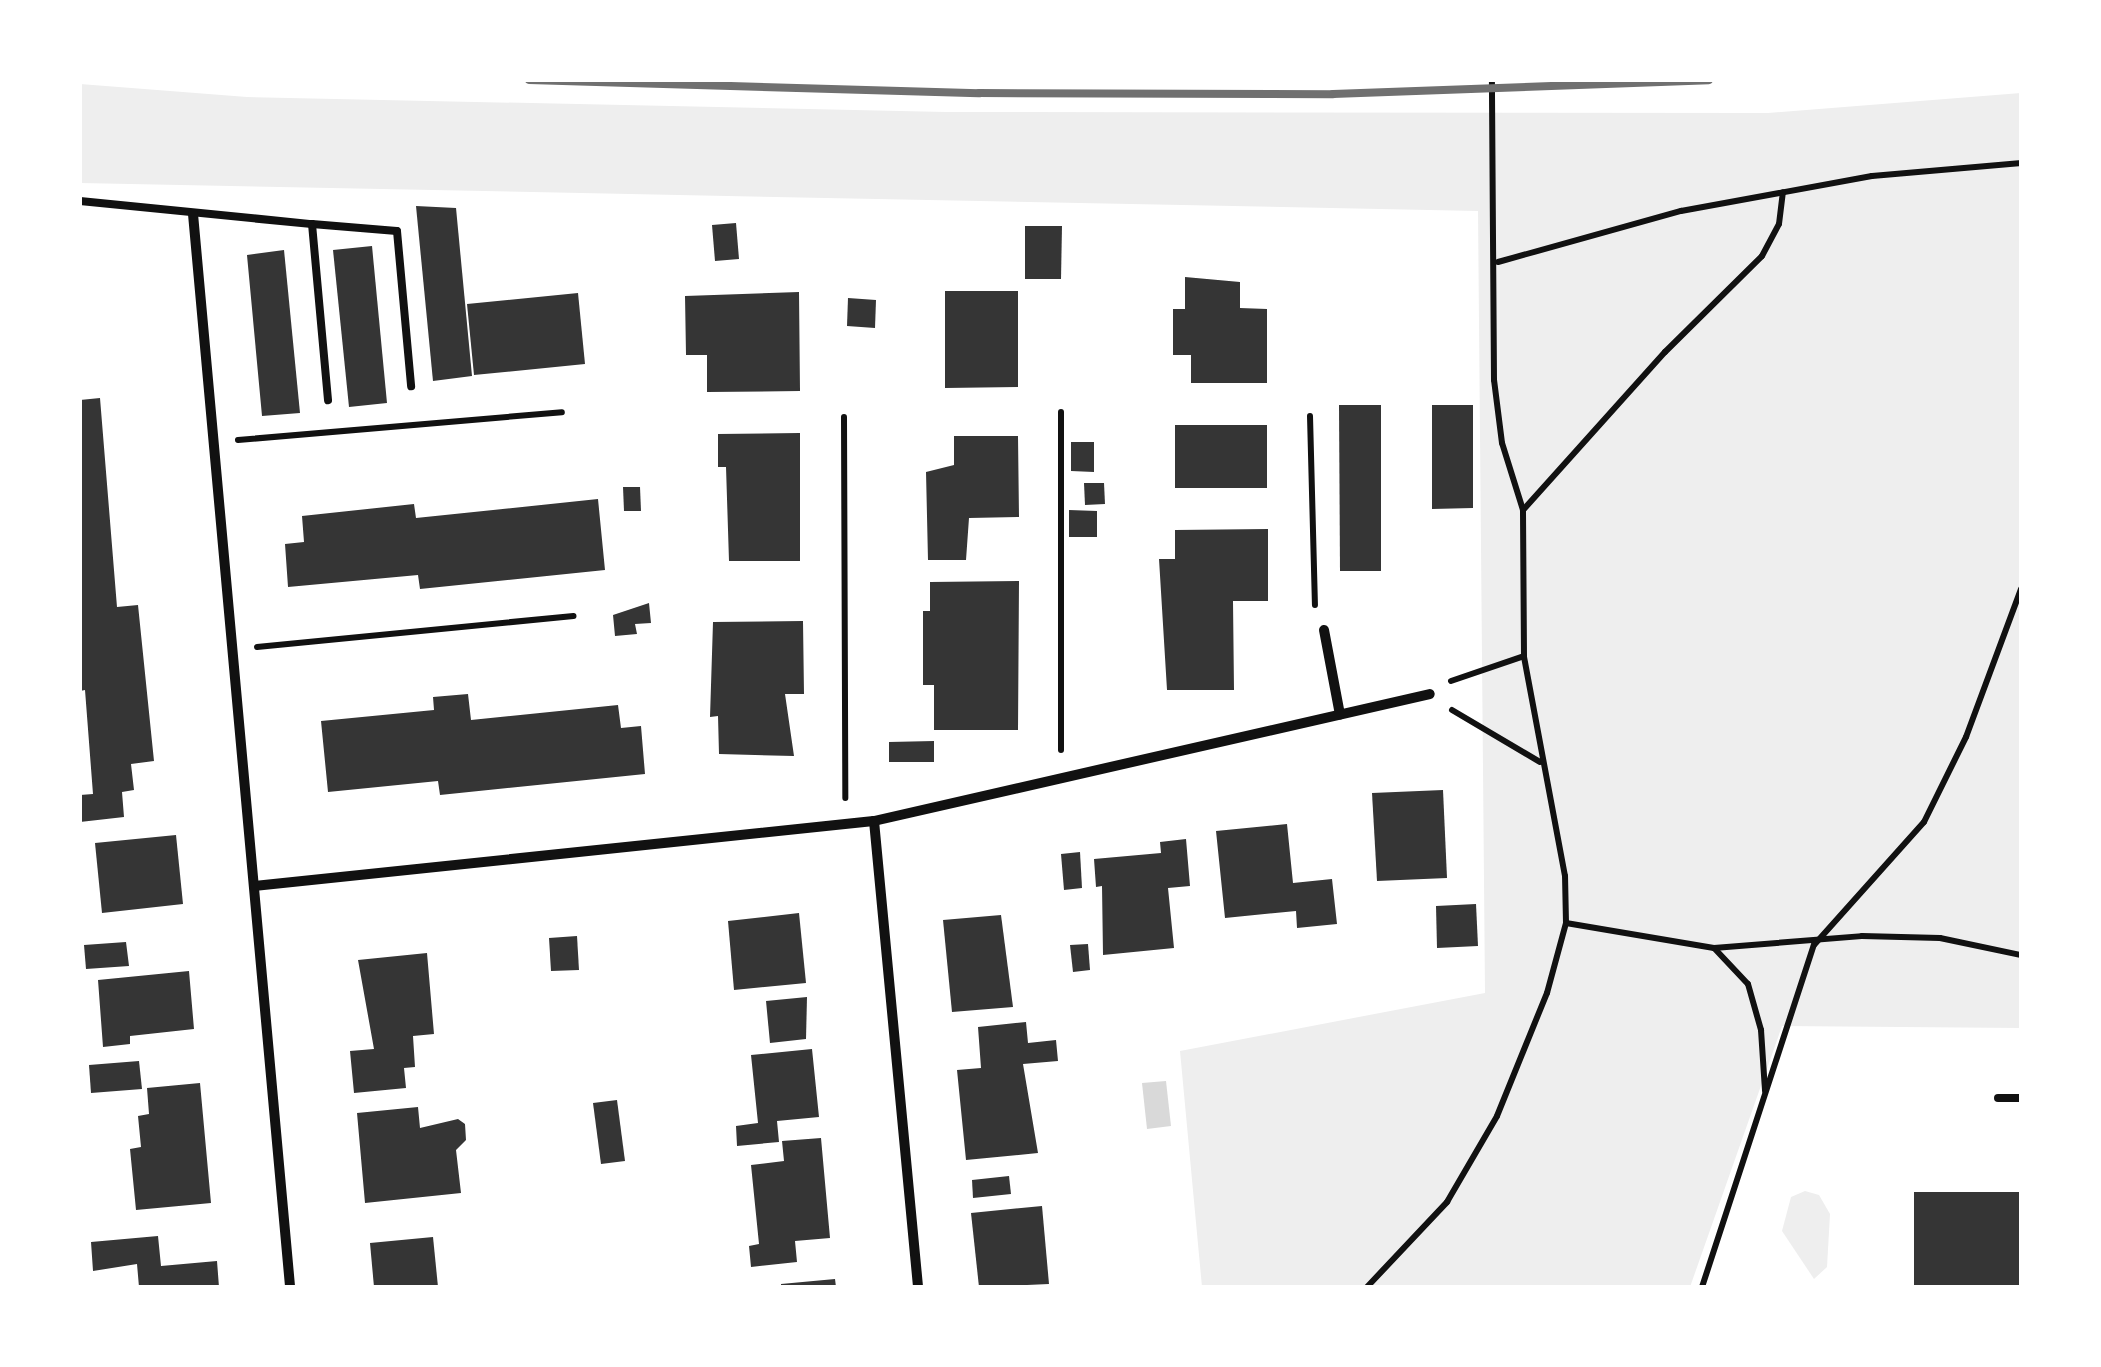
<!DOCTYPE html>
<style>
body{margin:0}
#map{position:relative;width:2101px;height:1367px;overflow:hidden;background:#fff;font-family:Barlow,sans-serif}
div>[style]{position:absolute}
.green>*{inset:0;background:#eee}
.water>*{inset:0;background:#d9d9d9}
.building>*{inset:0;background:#353535}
.path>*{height:6px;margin:-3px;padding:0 3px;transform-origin:3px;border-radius:3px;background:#111}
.service>*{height:8px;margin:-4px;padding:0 4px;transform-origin:4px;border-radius:4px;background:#111}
.minor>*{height:10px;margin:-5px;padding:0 5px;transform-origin:5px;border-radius:5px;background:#111}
.rail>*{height:8px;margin:-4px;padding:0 4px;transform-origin:4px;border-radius:4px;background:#707070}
span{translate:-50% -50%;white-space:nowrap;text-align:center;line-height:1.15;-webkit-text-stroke:9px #fff;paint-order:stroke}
.frame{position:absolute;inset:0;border:82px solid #fff;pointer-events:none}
</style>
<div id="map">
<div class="green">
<i style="clip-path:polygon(80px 84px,247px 97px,946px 112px,1768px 113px,2021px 93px,2021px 1028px,1782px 1026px,1690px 1287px,1202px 1287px,1180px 1051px,1485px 993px,1478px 211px,80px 183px)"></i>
<i style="clip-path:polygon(1805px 1191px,1819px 1195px,1830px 1214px,1827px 1267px,1814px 1279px,1782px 1231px,1791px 1197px)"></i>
</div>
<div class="water">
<i style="clip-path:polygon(1166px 1081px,1171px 1126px,1147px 1129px,1142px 1083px)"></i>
</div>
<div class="building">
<i style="clip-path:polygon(416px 206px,456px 208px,472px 376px,433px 381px)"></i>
<i style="clip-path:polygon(736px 223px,739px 259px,715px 261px,712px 225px)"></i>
<i style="clip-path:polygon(1025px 226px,1062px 226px,1061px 279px,1025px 279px)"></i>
<i style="clip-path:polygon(372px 246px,387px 403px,349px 407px,333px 250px)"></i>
<i style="clip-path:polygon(284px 250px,300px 413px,262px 416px,247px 255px)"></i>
<i style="clip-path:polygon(1185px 277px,1240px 282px,1240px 308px,1267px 309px,1267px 383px,1191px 383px,1191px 355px,1173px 355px,1173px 309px,1185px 309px)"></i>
<i style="clip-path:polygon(945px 291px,1018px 291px,1018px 387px,945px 388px)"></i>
<i style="clip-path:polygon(799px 292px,800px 391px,707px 392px,707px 355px,686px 355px,685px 296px)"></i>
<i style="clip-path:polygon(578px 293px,585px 364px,474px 375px,467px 304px)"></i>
<i style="clip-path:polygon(848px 298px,876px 300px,875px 328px,847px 326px)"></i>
<i style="clip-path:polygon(100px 398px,117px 607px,138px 605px,154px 761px,131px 764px,134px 790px,122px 792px,124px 817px,80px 822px,80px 795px,93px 794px,85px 690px,80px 691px,80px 400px)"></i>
<i style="clip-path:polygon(1339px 405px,1381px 405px,1381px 571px,1340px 571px)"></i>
<i style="clip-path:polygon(1432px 405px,1473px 405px,1473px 508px,1432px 509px)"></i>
<i style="clip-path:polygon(1175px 425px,1267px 425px,1267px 488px,1175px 488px)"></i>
<i style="clip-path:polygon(800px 433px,800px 561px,729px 561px,726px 467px,718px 467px,718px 434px)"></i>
<i style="clip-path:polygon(954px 436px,1018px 436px,1019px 517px,969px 518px,966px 560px,928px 560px,926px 472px,954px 465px)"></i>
<i style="clip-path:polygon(1071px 442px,1094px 442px,1094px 472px,1071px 471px)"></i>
<i style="clip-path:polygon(1084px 483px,1104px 483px,1105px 504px,1085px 505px)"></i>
<i style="clip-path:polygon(623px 487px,640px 487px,641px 511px,624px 511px)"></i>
<i style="clip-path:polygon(598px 499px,605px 570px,420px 589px,418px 575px,288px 587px,285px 544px,304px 542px,302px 516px,414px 504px,416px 518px)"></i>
<i style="clip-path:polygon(1069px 510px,1097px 511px,1097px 537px,1069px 537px)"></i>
<i style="clip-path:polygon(1268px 529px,1268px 601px,1233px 601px,1234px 690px,1167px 690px,1159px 559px,1175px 559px,1175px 530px)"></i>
<i style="clip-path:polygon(1019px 581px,1018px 730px,934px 730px,934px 685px,923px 685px,923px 611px,930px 611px,930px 582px)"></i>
<i style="clip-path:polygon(649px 603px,651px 623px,635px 624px,637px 634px,615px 636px,613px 615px)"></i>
<i style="clip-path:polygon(803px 621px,804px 694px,785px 694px,794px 756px,719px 754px,718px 716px,710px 717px,713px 622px)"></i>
<i style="clip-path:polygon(468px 694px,471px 720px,618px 705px,621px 728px,641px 726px,645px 774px,440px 795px,438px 781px,328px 792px,321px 721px,434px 710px,433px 697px)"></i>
<i style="clip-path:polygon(934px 741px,934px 762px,889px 762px,889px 742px)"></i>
<i style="clip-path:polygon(1443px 790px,1447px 878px,1377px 881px,1372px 793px)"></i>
<i style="clip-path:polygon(1287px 824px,1293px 883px,1332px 879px,1337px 924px,1297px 928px,1296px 911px,1225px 918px,1216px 831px)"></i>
<i style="clip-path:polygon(176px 835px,183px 904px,102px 913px,95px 843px)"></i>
<i style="clip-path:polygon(1186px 839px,1190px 886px,1168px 888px,1174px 948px,1103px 955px,1102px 886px,1096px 887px,1094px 859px,1161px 853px,1160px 842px)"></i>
<i style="clip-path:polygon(1080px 852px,1082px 888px,1064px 890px,1061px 854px)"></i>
<i style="clip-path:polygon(1476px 904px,1478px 946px,1437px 948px,1436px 906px)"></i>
<i style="clip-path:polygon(799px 913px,806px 983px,734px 990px,728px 921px)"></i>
<i style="clip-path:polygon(1001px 915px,1013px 1007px,952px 1012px,943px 920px)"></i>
<i style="clip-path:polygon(577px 936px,579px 970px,551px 971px,549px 938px)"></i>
<i style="clip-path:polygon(126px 942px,129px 966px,86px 969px,84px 945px)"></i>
<i style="clip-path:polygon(1088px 944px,1090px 970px,1073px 972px,1070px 945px)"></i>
<i style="clip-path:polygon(427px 953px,434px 1034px,413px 1036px,415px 1067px,404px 1068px,406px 1088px,354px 1093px,350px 1051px,374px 1049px,358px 960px)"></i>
<i style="clip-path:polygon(189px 971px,194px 1029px,130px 1036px,130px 1044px,103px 1047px,98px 980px)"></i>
<i style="clip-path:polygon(807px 997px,806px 1039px,770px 1043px,766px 1001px)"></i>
<i style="clip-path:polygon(1026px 1022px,1028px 1043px,1056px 1040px,1058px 1061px,1023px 1064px,1038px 1153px,966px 1160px,957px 1070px,981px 1068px,978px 1027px)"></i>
<i style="clip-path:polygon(812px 1049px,819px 1117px,777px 1121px,779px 1142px,737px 1146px,736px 1126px,758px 1123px,751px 1055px)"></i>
<i style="clip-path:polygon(139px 1061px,142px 1089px,91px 1093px,89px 1065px)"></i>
<i style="clip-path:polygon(200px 1083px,211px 1203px,136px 1210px,130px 1149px,141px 1147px,138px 1116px,149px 1114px,147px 1088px)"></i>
<i style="clip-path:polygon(617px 1100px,625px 1161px,601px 1164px,593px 1103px)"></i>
<i style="clip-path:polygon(418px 1107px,420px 1128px,458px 1119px,465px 1124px,466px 1140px,456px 1150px,461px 1193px,365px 1203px,357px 1113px)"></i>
<i style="clip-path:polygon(821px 1138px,830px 1238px,795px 1241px,797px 1262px,751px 1267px,749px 1246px,759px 1244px,751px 1165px,784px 1161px,782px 1141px)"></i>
<i style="clip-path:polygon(1009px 1176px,1011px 1194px,973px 1198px,972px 1180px)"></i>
<i style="clip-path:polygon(1914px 1192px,2021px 1192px,2021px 1287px,1914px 1287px)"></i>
<i style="clip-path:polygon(1042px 1206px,1049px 1284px,979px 1287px,971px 1213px)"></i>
<i style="clip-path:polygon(158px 1236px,161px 1266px,217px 1261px,219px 1287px,139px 1287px,137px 1264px,93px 1271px,91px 1242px)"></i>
<i style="clip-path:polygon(433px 1237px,438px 1287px,374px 1287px,370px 1243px)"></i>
<i style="clip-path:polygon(835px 1279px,836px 1287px,781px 1287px,781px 1284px)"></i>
</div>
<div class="path">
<i style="left:1498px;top:262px;width:190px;rotate:-15.6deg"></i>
<i style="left:1681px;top:211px;width:194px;rotate:-10.4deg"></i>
<i style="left:1872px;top:176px;width:150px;rotate:-5deg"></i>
<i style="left:1061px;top:412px;width:338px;rotate:90deg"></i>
<i style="left:1310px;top:416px;width:189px;rotate:88.5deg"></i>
<i style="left:844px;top:417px;width:381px;rotate:89.8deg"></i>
<i style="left:238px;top:440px;width:325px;rotate:-4.9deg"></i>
<i style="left:1524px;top:509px;width:211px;rotate:-48.1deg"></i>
<i style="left:1665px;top:352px;width:136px;rotate:-44.7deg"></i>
<i style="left:1762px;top:256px;width:36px;rotate:-62deg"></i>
<i style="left:1779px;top:224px;width:32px;rotate:-83deg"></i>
<i style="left:257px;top:647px;width:318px;rotate:-5.6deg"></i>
<i style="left:1451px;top:681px;width:77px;rotate:-18.9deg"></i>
<i style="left:1452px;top:710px;width:102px;rotate:30.6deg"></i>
<i style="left:1566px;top:923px;width:150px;rotate:9.6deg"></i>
<i style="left:1714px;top:948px;width:148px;rotate:-4.6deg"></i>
<i style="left:1862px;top:936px;width:78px;rotate:1.5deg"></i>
<i style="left:1940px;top:938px;width:83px;rotate:11.9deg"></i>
<i style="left:1715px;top:949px;width:48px;rotate:46.7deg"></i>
<i style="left:1748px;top:984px;width:48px;rotate:74.2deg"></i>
<i style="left:1761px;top:1030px;width:61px;rotate:86.2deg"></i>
<i style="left:1367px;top:1287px;width:117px;rotate:-46.7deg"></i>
<i style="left:1447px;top:1202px;width:99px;rotate:-59.8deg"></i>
<i style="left:1497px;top:1116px;width:133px;rotate:-67.9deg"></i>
<i style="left:1547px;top:993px;width:73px;rotate:-74.8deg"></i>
<i style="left:1566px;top:923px;width:47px;rotate:-91.2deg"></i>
<i style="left:1565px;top:876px;width:224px;rotate:-100.6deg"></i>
<i style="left:1524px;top:656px;width:146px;rotate:-90.4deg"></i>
<i style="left:1523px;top:510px;width:70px;rotate:-107.4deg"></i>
<i style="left:1502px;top:443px;width:64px;rotate:-97.2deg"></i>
<i style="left:1494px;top:380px;width:300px;rotate:-90.4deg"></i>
<i style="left:1702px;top:1287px;width:360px;rotate:-71.9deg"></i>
<i style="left:1814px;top:945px;width:165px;rotate:-48.2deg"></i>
<i style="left:1924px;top:822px;width:95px;rotate:-63.7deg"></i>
<i style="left:1966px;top:737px;width:158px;rotate:-69.6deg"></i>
</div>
<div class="service">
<i style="left:80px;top:201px;width:233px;rotate:5.7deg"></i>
<i style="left:312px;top:224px;width:177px;rotate:84.8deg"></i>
<i style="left:312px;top:224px;width:85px;rotate:4.7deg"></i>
<i style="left:397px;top:231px;width:156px;rotate:84.8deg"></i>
<i style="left:1998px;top:1098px;width:23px"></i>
</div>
<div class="minor">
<i style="left:193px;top:214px;width:1077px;rotate:84.83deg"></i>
<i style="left:1324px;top:630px;width:86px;rotate:79.3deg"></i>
<i style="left:874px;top:821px;width:468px;rotate:84.6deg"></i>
<i style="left:254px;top:886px;width:623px;rotate:-5.98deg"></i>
<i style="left:874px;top:821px;width:570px;rotate:-12.87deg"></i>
</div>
<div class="rail">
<i style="left:529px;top:80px;width:450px;rotate:1.7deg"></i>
<i style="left:979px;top:93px;width:354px;rotate:0.2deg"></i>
<i style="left:1333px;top:94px;width:376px;rotate:-2.1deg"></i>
</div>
<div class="frame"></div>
</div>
